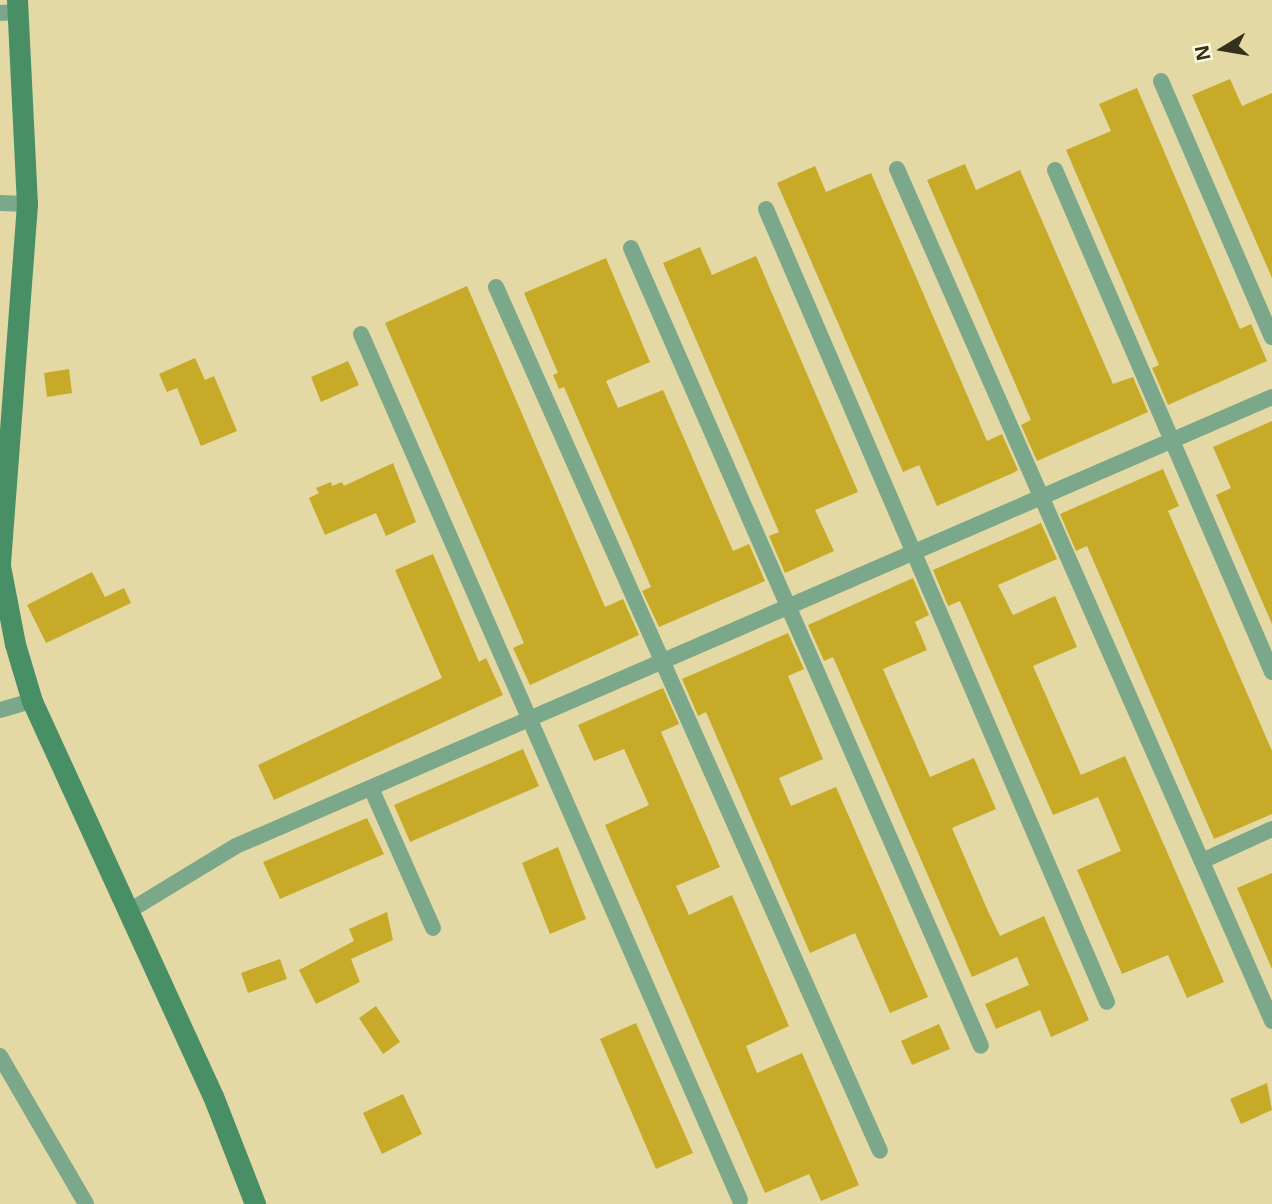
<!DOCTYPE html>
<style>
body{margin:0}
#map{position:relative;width:1272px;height:1204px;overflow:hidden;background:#e4d8a5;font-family:"Noto Sans",sans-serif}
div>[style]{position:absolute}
.building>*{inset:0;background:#c7ab28}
.street>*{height:16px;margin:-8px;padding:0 8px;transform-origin:8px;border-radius:8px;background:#7ba88b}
.secondary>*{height:21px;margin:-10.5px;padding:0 10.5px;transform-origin:10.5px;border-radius:10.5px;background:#488f66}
span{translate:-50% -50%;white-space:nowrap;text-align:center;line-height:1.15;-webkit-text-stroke:6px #fff9df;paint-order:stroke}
.north{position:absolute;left:1188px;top:14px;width:70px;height:70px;-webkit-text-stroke:5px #fff9df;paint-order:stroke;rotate:259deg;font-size:19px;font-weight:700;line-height:28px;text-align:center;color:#35301c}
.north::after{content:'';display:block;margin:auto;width:24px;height:32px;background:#35301c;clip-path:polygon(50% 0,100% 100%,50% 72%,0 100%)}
</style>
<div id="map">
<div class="building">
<i style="clip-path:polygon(1230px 79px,1242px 106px,1272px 93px,1272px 278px,1192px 95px)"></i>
<i style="clip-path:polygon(1137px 88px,1240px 329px,1251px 324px,1267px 361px,1168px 405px,1152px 368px,1159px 365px,1066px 150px,1111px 131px,1099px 104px)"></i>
<i style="clip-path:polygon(965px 164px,976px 190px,1020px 170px,1113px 384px,1133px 377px,1148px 412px,1037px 461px,1021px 425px,1031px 420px,927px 180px)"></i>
<i style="clip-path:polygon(815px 166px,826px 192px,871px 173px,987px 441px,1002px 434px,1018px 470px,1013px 473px,937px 506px,919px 465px,903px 472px,777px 183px)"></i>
<i style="clip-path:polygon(700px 247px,712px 275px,756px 256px,858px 492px,815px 510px,834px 551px,785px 573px,769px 536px,779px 532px,663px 263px)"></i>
<i style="clip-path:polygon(606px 258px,650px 362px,606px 381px,618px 408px,663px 390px,733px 551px,749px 544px,765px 581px,659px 627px,642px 591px,651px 587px,564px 387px,559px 389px,553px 375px,558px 373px,524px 293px)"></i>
<i style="clip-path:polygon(467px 286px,605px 607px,623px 599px,639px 635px,530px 685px,513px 648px,524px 643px,385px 323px)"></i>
<i style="clip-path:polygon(195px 358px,205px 380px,214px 376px,237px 431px,201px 446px,177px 388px,167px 392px,159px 374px)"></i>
<i style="clip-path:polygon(348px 361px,359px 385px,321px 402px,311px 377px)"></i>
<i style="clip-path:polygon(69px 369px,72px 393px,47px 397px,44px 373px)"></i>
<i style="clip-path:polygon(1272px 421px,1272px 624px,1216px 495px,1231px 488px,1213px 447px)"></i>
<i style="clip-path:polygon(393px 463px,416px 522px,386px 536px,376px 513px,325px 535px,309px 498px,319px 493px,316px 488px,331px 482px,332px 486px,342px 482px,344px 486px)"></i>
<i style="clip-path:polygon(1163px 469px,1179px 506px,1168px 511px,1272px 751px,1272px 814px,1214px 839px,1087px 546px,1076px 551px,1060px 514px)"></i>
<i style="clip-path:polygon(1041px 523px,1057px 559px,998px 585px,1013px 615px,1055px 596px,1077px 647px,1033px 666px,1081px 775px,1125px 756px,1224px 982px,1187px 998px,1168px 955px,1122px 974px,1077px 870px,1121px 851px,1098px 797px,1053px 815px,960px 601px,948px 606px,933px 570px)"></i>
<i style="clip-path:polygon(433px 554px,479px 662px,486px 658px,503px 695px,274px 800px,258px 765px,442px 678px,395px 570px)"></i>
<i style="clip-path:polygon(92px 572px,105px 597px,124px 588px,131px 603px,46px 643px,27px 605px)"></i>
<i style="clip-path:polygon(913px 578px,929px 615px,915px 622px,927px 650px,883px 669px,930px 777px,974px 758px,996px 809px,952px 828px,987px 909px,1000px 936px,1044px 916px,1089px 1020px,1051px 1037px,1040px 1010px,996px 1029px,985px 1004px,1029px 985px,1017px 957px,972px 977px,833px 657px,824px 661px,808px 625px)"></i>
<i style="clip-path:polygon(788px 633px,804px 669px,788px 676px,823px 759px,779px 778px,791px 806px,836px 787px,928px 997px,890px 1013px,855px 933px,810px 953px,706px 712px,698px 716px,682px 679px)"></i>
<i style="clip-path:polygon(663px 688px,679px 724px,661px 732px,720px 867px,676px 886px,689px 915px,732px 895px,789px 1026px,746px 1046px,757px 1073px,802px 1053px,859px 1185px,821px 1201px,809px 1174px,765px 1193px,605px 825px,649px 805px,624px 749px,594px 761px,578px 725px)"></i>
<i style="clip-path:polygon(523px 749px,539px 786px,410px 842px,394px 805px)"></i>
<i style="clip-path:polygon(367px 818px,384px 854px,280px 899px,263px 862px)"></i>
<i style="clip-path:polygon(558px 847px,586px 919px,550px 934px,522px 863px)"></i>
<i style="clip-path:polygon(1272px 873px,1272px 969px,1237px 888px)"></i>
<i style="clip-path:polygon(387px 912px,393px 940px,351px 959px,360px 982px,316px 1004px,299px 970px,354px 941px,349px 929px)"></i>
<i style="clip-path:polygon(280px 959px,287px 979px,248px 993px,241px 973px)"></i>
<i style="clip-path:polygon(376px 1006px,400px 1042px,383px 1054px,359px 1018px)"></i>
<i style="clip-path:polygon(636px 1023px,693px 1153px,656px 1169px,600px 1039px)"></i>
<i style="clip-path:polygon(939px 1024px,950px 1049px,912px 1065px,901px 1041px)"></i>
<i style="clip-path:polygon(1267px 1083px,1272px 1110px,1241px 1124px,1230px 1099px)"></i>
<i style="clip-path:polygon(403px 1094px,422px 1134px,382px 1154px,363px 1113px)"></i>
</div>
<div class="street">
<i style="left:0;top:13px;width:18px;rotate:-3deg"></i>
<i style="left:1161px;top:81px;width:279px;rotate:66.6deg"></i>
<i style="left:897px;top:169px;width:931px;rotate:66.24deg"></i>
<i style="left:1055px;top:170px;width:547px;rotate:66.62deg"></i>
<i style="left:0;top:203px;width:27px;rotate:2deg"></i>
<i style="left:766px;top:209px;width:863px;rotate:66.73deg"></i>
<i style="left:631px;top:248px;width:871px;rotate:66.32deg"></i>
<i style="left:496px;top:287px;width:945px;rotate:66.04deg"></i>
<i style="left:361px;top:334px;width:945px;rotate:66.36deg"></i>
<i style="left:0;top:710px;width:33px;rotate:-16deg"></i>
<i style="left:371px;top:788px;width:153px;rotate:66.1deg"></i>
<i style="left:1202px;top:861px;width:77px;rotate:-24.6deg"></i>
<i style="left:129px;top:911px;width:125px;rotate:-31.3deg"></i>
<i style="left:236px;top:846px;width:1129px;rotate:-23.43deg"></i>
<i style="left:0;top:1056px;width:171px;rotate:59.8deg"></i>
</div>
<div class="secondary">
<i style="left:17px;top:0;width:204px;rotate:87.2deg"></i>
<i style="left:27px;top:204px;width:363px;rotate:94.3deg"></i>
<i style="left:0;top:566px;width:79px;rotate:79.1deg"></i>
<i style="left:15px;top:644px;width:59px;rotate:73.4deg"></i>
<i style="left:32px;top:701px;width:434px;rotate:65.4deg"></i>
<i style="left:213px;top:1096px;width:116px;rotate:68.7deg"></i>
</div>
<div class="north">N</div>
</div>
